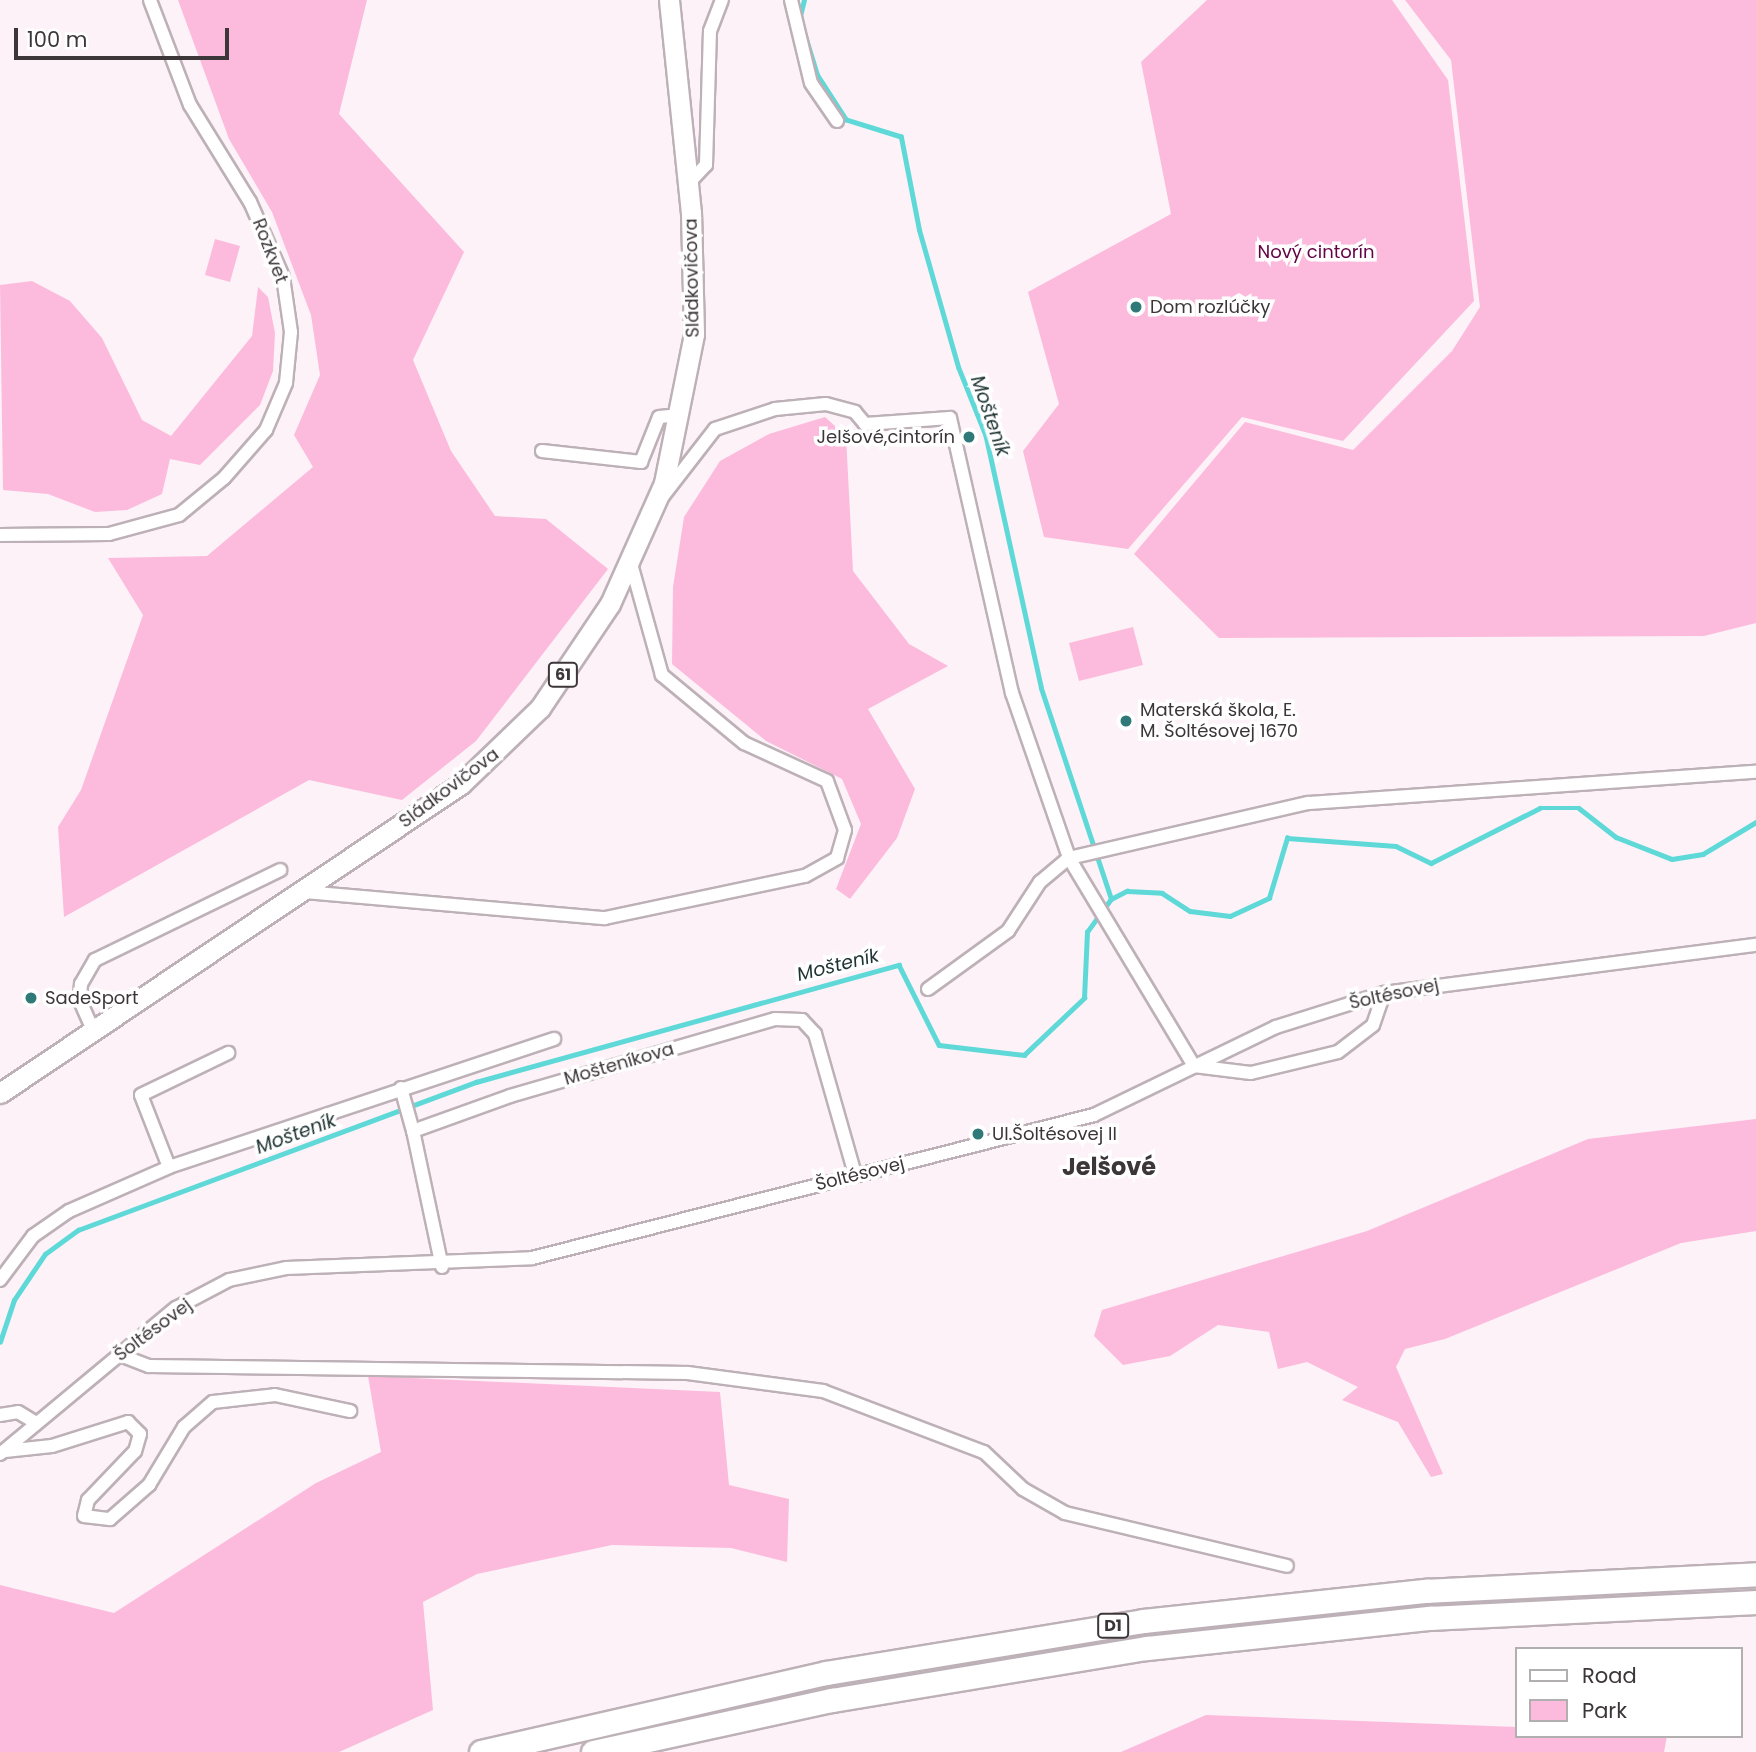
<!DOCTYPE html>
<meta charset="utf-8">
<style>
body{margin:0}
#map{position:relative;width:1756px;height:1752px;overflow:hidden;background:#fdf2f8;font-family:Poppins,sans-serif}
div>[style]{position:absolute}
.green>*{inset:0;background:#fcbbdc}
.stream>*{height:4.5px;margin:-2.25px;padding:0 2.25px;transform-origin:2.25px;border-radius:2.25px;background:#5ed9d8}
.roads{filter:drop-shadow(2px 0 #bdb1b7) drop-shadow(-2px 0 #bdb1b7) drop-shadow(0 2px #bdb1b7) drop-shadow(0 -2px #bdb1b7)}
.minor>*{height:12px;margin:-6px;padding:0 6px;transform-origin:6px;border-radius:6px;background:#fff}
.primary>*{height:19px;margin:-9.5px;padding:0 9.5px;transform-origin:9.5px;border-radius:9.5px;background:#fff}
.motorway>*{height:23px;margin:-11.5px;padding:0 11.5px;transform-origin:11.5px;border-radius:11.5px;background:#fff}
.dots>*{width:19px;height:19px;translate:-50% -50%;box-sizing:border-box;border:4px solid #fff;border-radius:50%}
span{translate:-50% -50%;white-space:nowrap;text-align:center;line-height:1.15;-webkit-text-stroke:7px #fff;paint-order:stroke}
.shield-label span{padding:2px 5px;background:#fff;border:2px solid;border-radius:5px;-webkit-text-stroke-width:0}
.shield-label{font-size:16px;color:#3c3639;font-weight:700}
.street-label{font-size:18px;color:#3c3639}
.park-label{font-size:18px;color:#640344}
.poi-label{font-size:18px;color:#3c3639}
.left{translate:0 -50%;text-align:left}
.right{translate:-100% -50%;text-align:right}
.water-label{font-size:19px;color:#1e3433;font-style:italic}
.district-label{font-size:24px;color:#3c3639;font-weight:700}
.legend{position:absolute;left:1515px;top:1647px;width:228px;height:91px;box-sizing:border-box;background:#fff;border:2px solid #b1afb0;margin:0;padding:9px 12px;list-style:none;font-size:21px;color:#3c3639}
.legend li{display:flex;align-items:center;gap:14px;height:35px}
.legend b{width:35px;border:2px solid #b1afb0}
.scale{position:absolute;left:14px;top:28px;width:215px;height:32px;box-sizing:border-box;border:4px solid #3c3639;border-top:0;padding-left:9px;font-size:21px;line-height:24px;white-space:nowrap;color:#3c3639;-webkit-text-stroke:5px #fff;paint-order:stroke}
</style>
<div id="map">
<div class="green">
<i style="clip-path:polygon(178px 0,367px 0,339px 114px,464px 252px,413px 360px,451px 451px,495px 516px,546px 519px,608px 569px,476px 741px,402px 800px,309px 780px,64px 917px,58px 827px,81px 790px,143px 615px,108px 558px,207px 556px,313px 467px,294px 435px,320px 375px,311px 315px,272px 212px,229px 139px)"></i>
<i style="clip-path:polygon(1207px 0,1392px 0,1448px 80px,1474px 301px,1343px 441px,1242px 417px,1128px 549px,1044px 537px,1023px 451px,1059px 404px,1028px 292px,1171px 214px,1141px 62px)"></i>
<i style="clip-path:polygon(1405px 0,1756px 0,1756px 623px,1704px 636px,1219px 638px,1134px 554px,1245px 422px,1353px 450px,1452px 351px,1480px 307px,1451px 60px)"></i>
<i style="clip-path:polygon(215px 239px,240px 246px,230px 282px,205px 275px)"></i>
<i style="clip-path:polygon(32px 281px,70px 301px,102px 338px,142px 420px,171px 436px,252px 336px,258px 287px,268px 297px,275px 333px,273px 371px,260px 405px,200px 465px,170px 459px,162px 494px,127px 510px,95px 512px,48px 494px,3px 490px,0 285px)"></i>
<i style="clip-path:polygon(825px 417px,846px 436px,853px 571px,909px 644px,948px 666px,868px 709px,915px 789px,897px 838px,850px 899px,836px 889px,861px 824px,842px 779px,766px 741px,672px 664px,673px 587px,684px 517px,720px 461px,769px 434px)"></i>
<i style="clip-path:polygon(1133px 627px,1143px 665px,1079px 681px,1069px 643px)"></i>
<i style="clip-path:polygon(1756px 1119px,1756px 1231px,1681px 1243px,1445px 1339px,1405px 1349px,1396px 1367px,1443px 1474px,1431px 1477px,1398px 1422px,1342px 1400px,1358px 1387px,1307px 1362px,1278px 1369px,1269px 1332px,1218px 1325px,1170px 1356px,1123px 1365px,1094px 1336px,1102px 1310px,1367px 1231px,1588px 1139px)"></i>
<i style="clip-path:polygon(368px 1376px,720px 1392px,729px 1485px,789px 1499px,787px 1562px,731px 1548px,612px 1545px,477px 1574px,423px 1602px,433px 1710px,339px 1752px,0 1752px,0 1585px,114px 1613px,316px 1483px,381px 1452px)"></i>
<i style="clip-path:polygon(1206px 1715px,1516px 1727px,1516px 1736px,1667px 1736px,1664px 1752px,1121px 1752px)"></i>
</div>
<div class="stream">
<i style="left:800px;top:16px;width:16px;rotate:-76deg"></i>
<i style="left:1111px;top:899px;width:18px;rotate:-27deg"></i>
<i style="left:1127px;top:891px;width:35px;rotate:3deg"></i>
<i style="left:1162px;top:893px;width:33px;rotate:33deg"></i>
<i style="left:1190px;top:911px;width:40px;rotate:7.1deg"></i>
<i style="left:1230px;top:916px;width:43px;rotate:-24.8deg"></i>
<i style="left:1269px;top:898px;width:63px;rotate:-73.3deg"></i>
<i style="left:1287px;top:838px;width:109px;rotate:4.2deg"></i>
<i style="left:1396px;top:846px;width:39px;rotate:26deg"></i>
<i style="left:1431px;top:863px;width:122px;rotate:-26.8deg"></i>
<i style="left:1540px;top:808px;width:39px"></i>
<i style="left:1579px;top:808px;width:47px;rotate:38.1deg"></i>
<i style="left:1616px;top:837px;width:60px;rotate:21.4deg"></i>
<i style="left:1672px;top:859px;width:31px;rotate:-9deg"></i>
<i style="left:1703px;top:854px;width:62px;rotate:-31.1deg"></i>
<i style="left:0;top:1342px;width:44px;rotate:-71.6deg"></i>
<i style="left:14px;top:1300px;width:55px;rotate:-56deg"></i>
<i style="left:45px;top:1254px;width:41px;rotate:-36deg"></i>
<i style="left:78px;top:1230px;width:425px;rotate:-20.4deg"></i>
<i style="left:476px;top:1082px;width:439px;rotate:-15.5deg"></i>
<i style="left:899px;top:965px;width:89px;rotate:63.4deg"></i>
<i style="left:939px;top:1045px;width:86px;rotate:6.7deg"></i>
<i style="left:1024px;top:1055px;width:83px;rotate:-43.5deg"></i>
<i style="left:1084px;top:998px;width:66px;rotate:-87.4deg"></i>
<i style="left:1087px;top:932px;width:41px;rotate:-54deg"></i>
<i style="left:1111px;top:899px;width:222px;rotate:-108.4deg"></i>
<i style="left:1041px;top:688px;width:257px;rotate:-102.4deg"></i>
<i style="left:986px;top:437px;width:75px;rotate:-111.8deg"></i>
<i style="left:958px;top:367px;width:142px;rotate:-105.9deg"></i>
<i style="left:919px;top:230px;width:95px;rotate:-101deg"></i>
<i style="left:901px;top:137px;width:58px;rotate:-162.8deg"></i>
<i style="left:846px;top:120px;width:54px;rotate:-122.8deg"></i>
<i style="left:817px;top:75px;width:39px;rotate:-107deg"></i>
</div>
<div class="roads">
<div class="minor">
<i style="left:791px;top:0;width:85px;rotate:76.5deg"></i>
<i style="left:811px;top:83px;width:46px;rotate:55.6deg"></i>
<i style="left:689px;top:183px;width:25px;rotate:-47deg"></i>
<i style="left:706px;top:165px;width:134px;rotate:-88.3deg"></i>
<i style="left:710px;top:31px;width:33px;rotate:-69deg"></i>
<i style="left:542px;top:451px;width:100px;rotate:6.3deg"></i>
<i style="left:641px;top:462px;width:48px;rotate:-68.2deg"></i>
<i style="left:659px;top:417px;width:22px;rotate:-5deg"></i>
<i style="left:663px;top:496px;width:85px;rotate:-52.2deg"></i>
<i style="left:715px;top:429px;width:63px;rotate:-18.4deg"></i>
<i style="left:775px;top:409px;width:51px;rotate:-5.6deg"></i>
<i style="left:826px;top:404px;width:30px;rotate:15deg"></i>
<i style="left:855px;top:412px;width:16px;rotate:50deg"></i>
<i style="left:865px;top:424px;width:85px;rotate:-4deg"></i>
<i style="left:950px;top:418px;width:282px;rotate:77.3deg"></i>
<i style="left:1012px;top:693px;width:175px;rotate:70.9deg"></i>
<i style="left:1069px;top:858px;width:243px;rotate:59deg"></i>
<i style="left:1194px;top:1066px;width:57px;rotate:7deg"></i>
<i style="left:1251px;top:1073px;width:89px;rotate:-13.6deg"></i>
<i style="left:1338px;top:1052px;width:44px;rotate:-37.6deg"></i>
<i style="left:1373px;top:1025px;width:34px;rotate:-71deg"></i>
<i style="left:0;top:535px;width:109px;rotate:-0.5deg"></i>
<i style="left:109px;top:534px;width:73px;rotate:-15.2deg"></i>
<i style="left:179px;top:515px;width:58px;rotate:-39.4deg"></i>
<i style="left:224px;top:478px;width:64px;rotate:-48.8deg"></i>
<i style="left:266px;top:430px;width:51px;rotate:-66.9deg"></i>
<i style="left:286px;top:383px;width:51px;rotate:-84.4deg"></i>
<i style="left:291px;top:332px;width:56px;rotate:-98.3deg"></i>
<i style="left:283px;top:277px;width:82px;rotate:-113.7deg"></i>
<i style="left:250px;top:202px;width:114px;rotate:-121.7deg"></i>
<i style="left:190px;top:105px;width:112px;rotate:-110.9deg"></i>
<i style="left:305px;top:892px;width:301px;rotate:5deg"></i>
<i style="left:605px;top:918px;width:204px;rotate:-11.9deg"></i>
<i style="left:805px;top:876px;width:37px;rotate:-29deg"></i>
<i style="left:837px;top:858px;width:29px;rotate:-74deg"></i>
<i style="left:845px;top:830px;width:52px;rotate:-110.2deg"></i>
<i style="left:827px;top:781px;width:91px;rotate:-155.4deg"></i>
<i style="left:744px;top:743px;width:107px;rotate:-140.3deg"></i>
<i style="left:662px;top:675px;width:115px;rotate:-105.6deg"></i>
<i style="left:928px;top:989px;width:99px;rotate:-35.9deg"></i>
<i style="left:1008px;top:931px;width:59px;rotate:-56.9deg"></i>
<i style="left:1040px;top:882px;width:38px;rotate:-40deg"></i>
<i style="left:1069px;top:858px;width:245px;rotate:-13deg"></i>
<i style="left:1308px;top:803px;width:449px;rotate:-4deg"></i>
<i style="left:93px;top:1030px;width:32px;rotate:-114deg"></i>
<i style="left:80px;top:1001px;width:17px;rotate:-87deg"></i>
<i style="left:81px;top:984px;width:28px;rotate:-60deg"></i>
<i style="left:95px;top:960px;width:206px;rotate:-25.9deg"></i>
<i style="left:401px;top:1088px;width:45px;rotate:74.4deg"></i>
<i style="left:169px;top:1167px;width:77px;rotate:-111.3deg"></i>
<i style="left:141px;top:1095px;width:97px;rotate:-25.8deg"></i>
<i style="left:442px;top:1267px;width:139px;rotate:-102deg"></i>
<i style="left:413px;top:1131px;width:103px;rotate:-19.8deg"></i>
<i style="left:510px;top:1096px;width:276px;rotate:-16.2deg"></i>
<i style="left:775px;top:1019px;width:27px;rotate:2deg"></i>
<i style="left:802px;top:1020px;width:19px;rotate:47deg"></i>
<i style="left:815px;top:1034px;width:146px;rotate:74.1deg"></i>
<i style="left:0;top:1280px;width:55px;rotate:-53.1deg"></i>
<i style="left:33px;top:1236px;width:44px;rotate:-34.8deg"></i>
<i style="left:69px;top:1211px;width:109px;rotate:-23.7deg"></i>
<i style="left:169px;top:1167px;width:406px;rotate:-18.4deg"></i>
<i style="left:120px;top:1355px;width:31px;rotate:21deg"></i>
<i style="left:149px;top:1366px;width:539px;rotate:0.74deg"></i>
<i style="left:688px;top:1373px;width:136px;rotate:7.6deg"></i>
<i style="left:823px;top:1391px;width:172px;rotate:20.8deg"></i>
<i style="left:984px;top:1452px;width:54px;rotate:43.5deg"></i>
<i style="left:1023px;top:1489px;width:48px;rotate:29.7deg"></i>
<i style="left:1065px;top:1513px;width:228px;rotate:13.4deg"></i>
<i style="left:0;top:1415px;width:18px;rotate:-9deg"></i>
<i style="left:18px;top:1412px;width:21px;rotate:31deg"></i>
<i style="left:5px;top:1451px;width:47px;rotate:-6.1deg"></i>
<i style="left:52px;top:1446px;width:80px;rotate:-17.5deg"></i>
<i style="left:128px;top:1422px;width:17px;rotate:45deg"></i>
<i style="left:140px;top:1434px;width:18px;rotate:106deg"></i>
<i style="left:135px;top:1451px;width:68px;rotate:133.8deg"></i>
<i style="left:88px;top:1500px;width:16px;rotate:104deg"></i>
<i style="left:84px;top:1516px;width:26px;rotate:7deg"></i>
<i style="left:110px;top:1519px;width:52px;rotate:-41.1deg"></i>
<i style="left:149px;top:1485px;width:68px;rotate:-58.9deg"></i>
<i style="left:184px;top:1427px;width:38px;rotate:-41deg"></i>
<i style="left:213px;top:1402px;width:62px;rotate:-6.4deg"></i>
<i style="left:275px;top:1395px;width:77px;rotate:12deg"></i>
<i style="left:0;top:1454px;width:229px;rotate:-39.7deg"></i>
<i style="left:176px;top:1308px;width:60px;rotate:-27.8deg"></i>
<i style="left:229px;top:1280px;width:58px;rotate:-11.9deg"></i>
<i style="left:286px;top:1268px;width:246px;rotate:-2.3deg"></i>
<i style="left:532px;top:1258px;width:580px;rotate:-14.28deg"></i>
<i style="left:1094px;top:1115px;width:202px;rotate:-25.8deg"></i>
<i style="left:1276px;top:1027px;width:113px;rotate:-17.5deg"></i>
<i style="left:1384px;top:993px;width:375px;rotate:-7.4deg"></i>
</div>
<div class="primary">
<i style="left:0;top:1093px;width:555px;rotate:-33.83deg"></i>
<i style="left:461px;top:784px;width:110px;rotate:-43.9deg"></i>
<i style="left:540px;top:708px;width:125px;rotate:-56.1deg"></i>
<i style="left:610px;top:604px;width:133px;rotate:-65.9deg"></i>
<i style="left:664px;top:483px;width:152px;rotate:-78.6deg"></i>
<i style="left:694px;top:334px;width:121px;rotate:-91.4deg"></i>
<i style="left:691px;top:213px;width:214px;rotate:-95.9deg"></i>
</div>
<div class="motorway">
<i style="left:481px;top:1752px;width:354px;rotate:-12.9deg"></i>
<i style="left:826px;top:1673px;width:321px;rotate:-9.3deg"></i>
<i style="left:1143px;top:1621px;width:285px;rotate:-6.1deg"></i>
<i style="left:1426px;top:1591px;width:330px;rotate:-2.9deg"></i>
<i style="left:593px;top:1752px;width:245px;rotate:-12.3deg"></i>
<i style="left:832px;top:1700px;width:319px;rotate:-9.4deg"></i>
<i style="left:1147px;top:1648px;width:285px;rotate:-6.1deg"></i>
<i style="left:1430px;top:1618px;width:326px;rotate:-2.8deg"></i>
</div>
</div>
<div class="dots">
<i style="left:1136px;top:307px;background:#2f7978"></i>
<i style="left:969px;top:437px;background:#2f7978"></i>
<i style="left:1126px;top:721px;background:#2f7978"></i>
<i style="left:31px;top:998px;background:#2f7978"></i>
<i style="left:978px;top:1134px;background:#2f7978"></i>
</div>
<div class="shield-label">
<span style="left:563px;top:675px">61</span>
<span style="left:1113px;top:1626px">D1</span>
</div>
<div class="street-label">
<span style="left:270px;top:251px;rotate:69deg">Rozkvet</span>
<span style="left:692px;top:278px;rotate:-91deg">Sládkovičova</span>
<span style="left:449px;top:788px;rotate:-37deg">Sládkovičova</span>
<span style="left:1394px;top:994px;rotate:-12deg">Šoltésovej</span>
<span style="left:619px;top:1064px;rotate:-16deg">Mošteníkova</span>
<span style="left:860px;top:1174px;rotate:-14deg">Šoltésovej</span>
<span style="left:153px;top:1330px;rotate:-37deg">Šoltésovej</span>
</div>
<div class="park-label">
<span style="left:1316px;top:252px">Nový cintorín</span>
</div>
<div class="poi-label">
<span class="left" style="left:1150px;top:307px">Dom rozlúčky</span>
<span class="right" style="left:955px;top:437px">Jelšové,cintorín</span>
<span class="left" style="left:1140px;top:721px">Materská škola, E.<br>M. Šoltésovej 1670</span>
<span class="left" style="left:45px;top:998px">SadeSport</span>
<span class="left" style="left:992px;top:1134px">Ul.Šoltésovej II</span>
</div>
<div class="water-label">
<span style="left:990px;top:416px;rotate:71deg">Mošteník</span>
<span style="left:838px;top:965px;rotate:-14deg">Mošteník</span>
<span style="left:296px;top:1134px;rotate:-20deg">Mošteník</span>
</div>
<div class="district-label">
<span style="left:1109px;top:1167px">Jelšové</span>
</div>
<ul class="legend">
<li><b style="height:9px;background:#fff"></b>Road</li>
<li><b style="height:19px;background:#fcbbdc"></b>Park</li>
</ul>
<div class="scale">100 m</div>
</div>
